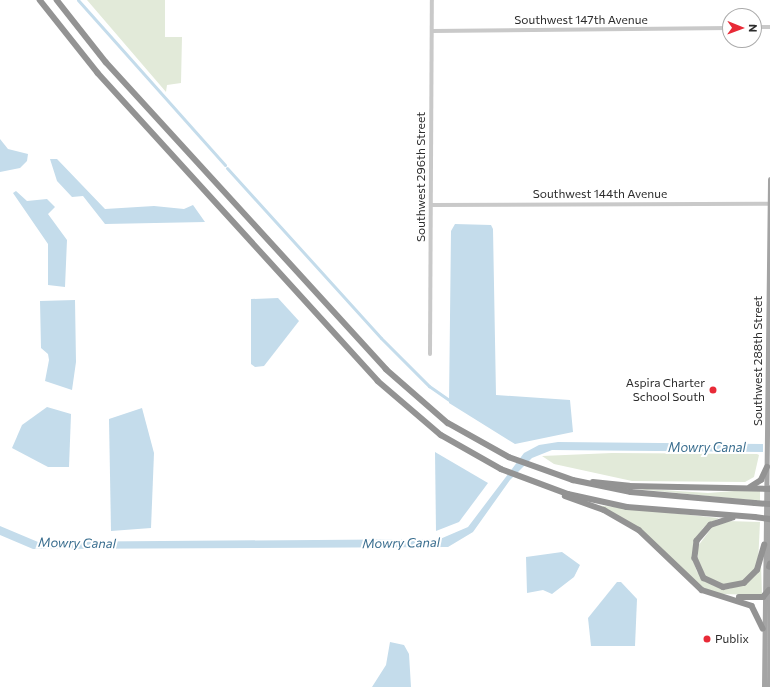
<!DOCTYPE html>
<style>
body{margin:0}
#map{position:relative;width:770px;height:687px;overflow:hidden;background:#fff;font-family:Commissioner,sans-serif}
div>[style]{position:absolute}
.green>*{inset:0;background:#e2ead9}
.water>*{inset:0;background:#c4dceb}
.canal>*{height:3px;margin:-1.5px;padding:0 1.5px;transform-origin:1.5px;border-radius:1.5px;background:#c4dceb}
.minor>*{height:4px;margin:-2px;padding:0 2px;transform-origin:2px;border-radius:2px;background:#c9c9c9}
.major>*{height:5px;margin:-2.5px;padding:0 2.5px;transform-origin:2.5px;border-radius:2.5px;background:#a4a4a4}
.highway>*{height:5.5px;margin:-2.75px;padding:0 2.75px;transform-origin:2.75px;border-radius:2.75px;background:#939393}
.highway-bridge>*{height:5.5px;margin:-2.75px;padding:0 2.75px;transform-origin:2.75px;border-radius:2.75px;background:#939393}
.dots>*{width:11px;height:11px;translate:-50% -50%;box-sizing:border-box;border:2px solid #fff;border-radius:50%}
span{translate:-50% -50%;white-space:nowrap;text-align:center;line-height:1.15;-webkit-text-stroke:4px #fff;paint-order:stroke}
.street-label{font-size:12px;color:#2c2c2c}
.poi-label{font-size:12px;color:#2c2c2c}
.right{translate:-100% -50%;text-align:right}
.left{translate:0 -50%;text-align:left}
.water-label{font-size:13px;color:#3a6e8f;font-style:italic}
.north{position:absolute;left:722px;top:8px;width:40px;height:40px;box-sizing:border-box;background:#fff;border:1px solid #ababab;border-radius:50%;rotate:91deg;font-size:11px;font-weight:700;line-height:16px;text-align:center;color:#2c2c2c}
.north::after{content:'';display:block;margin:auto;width:14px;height:18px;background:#e82a37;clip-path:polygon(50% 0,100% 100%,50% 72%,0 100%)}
</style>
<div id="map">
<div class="green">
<i style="clip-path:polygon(87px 0,165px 0,165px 37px,182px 37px,181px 83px,167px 85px,166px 92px)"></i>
<i style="clip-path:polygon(612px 453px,757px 454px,759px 455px,754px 477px,745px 482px,632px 481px,554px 464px,542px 456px)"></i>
<i style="clip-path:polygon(616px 487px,708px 493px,760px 489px,760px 501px)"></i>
<i style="clip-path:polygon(595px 505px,719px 518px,703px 528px,695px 542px,693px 560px,697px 572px,714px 586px,729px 589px,748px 582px,761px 565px,762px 595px,720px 594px,701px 587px,639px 528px)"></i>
<i style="clip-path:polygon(727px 521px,760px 522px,758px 564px,747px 580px,723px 586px,706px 577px,698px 560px,698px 546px,713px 526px)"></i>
</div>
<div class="water">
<i style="clip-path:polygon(0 139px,8px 149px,28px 154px,27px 161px,20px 168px,0 172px)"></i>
<i style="clip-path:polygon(50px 159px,57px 159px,105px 209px,154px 206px,184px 209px,193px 205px,205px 222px,105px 224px,83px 196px,72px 197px,57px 181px)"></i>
<i style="clip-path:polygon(16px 191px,27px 201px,47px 199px,55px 207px,48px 214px,67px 240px,65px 287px,48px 285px,48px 244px,13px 193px)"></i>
<i style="clip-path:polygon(455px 224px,491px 225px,493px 229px,496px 395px,570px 400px,573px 432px,515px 444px,449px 403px,451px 231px)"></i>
<i style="clip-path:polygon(278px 298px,299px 321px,264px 366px,255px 367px,251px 364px,251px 299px)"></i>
<i style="clip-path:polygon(75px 300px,76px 362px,72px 390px,45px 381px,49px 360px,48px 354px,41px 348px,40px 301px)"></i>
<i style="clip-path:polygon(47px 407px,71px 414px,69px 467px,48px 467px,12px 448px,22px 425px)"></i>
<i style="clip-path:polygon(142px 408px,154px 453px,151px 528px,111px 531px,109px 419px)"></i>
<i style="clip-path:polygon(558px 442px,763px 444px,763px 452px,552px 450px,532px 458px,510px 480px,473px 532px,448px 547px,33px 549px,0 535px,0 526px,38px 542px,440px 539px,468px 527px,524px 453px,539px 445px)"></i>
<i style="clip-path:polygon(435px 452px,488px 483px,459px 522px,436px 531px)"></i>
<i style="clip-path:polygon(562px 552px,580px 565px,574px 577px,552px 594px,543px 590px,527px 593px,526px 557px)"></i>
<i style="clip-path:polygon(617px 582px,621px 582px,637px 599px,635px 646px,591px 646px,588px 618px)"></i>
<i style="clip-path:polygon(390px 642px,404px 645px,409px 654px,411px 687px,372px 687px,386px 665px)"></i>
</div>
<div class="canal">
<i style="left:78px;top:0;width:221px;rotate:48.3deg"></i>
<i style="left:227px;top:168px;width:229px;rotate:47.8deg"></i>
<i style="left:381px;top:338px;width:68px;rotate:45deg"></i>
<i style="left:429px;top:386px;width:24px;rotate:35deg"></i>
</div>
<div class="minor">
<i style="left:754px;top:27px;width:16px"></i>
<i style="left:432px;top:31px;width:298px;rotate:-0.6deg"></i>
<i style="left:431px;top:205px;width:339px;rotate:-0.2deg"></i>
<i style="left:430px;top:354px;width:354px;rotate:-89.7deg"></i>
</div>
<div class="major">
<i style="left:764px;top:687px;width:508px;rotate:-89.32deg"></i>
<i style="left:769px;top:687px;width:200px;rotate:-89.7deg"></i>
</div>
<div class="highway">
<i style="left:40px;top:0;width:93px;rotate:51.5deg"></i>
<i style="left:98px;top:73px;width:416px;rotate:47.7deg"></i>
<i style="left:378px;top:381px;width:83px;rotate:40.6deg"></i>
<i style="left:441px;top:435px;width:69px;rotate:29.5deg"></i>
<i style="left:501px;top:469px;width:72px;rotate:20.5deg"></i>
<i style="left:568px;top:494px;width:60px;rotate:12.4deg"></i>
<i style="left:627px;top:507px;width:128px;rotate:4.5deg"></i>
<i style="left:57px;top:0;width:79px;rotate:51.7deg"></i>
<i style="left:106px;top:62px;width:416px;rotate:47.6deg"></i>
<i style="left:386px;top:369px;width:82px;rotate:41.1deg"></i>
<i style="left:448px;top:423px;width:70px;rotate:29.1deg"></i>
<i style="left:509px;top:457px;width:68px;rotate:19.8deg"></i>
<i style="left:573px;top:480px;width:59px;rotate:11.7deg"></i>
<i style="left:631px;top:492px;width:124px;rotate:5.1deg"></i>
<i style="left:593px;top:482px;width:36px;rotate:6deg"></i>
<i style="left:629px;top:486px;width:141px;rotate:1.2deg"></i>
<i style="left:750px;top:487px;width:13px;rotate:-32deg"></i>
<i style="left:761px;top:480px;width:14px;rotate:-65deg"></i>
<i style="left:565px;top:496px;width:41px;rotate:19.7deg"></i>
<i style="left:604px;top:510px;width:40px;rotate:29.7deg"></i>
<i style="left:639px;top:530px;width:87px;rotate:43.6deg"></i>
<i style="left:702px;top:590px;width:52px;rotate:17.7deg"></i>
<i style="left:752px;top:606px;width:25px;rotate:64deg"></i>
<i style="left:733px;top:518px;width:23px;rotate:162deg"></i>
<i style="left:711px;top:525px;width:21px;rotate:131deg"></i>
<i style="left:697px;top:541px;width:17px;rotate:97deg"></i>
<i style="left:695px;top:558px;width:22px;rotate:66deg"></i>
<i style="left:704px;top:578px;width:21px;rotate:25deg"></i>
<i style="left:723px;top:587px;width:21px;rotate:-11deg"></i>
<i style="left:744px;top:583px;width:18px;rotate:-45deg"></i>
<i style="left:757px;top:570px;width:26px;rotate:-74deg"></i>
<i style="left:769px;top:567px;width:3px;rotate:-72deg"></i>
<i style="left:739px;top:597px;width:24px"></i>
<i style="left:763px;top:597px;width:9px;rotate:-49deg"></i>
</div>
<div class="highway-bridge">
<i style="left:755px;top:503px;width:15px;rotate:4deg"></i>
<i style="left:755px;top:517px;width:15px;rotate:8deg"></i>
</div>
<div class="dots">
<i style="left:713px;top:390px;background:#e82a37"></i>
<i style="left:707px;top:639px;background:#e82a37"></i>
</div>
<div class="street-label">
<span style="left:581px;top:20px">Southwest 147th Avenue</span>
<span style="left:421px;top:177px;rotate:-90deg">Southwest 296th Street</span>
<span style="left:600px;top:194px">Southwest 144th Avenue</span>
<span style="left:758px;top:361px;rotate:-90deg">Southwest 288th Street</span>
</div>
<div class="poi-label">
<span class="right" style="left:705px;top:390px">Aspira Charter<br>School South</span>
<span class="left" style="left:715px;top:639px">Publix</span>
</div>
<div class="water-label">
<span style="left:707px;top:447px">Mowry Canal</span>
<span style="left:77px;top:543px;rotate:1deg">Mowry Canal</span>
<span style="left:401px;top:543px;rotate:-1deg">Mowry Canal</span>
</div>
<div class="north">N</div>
</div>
